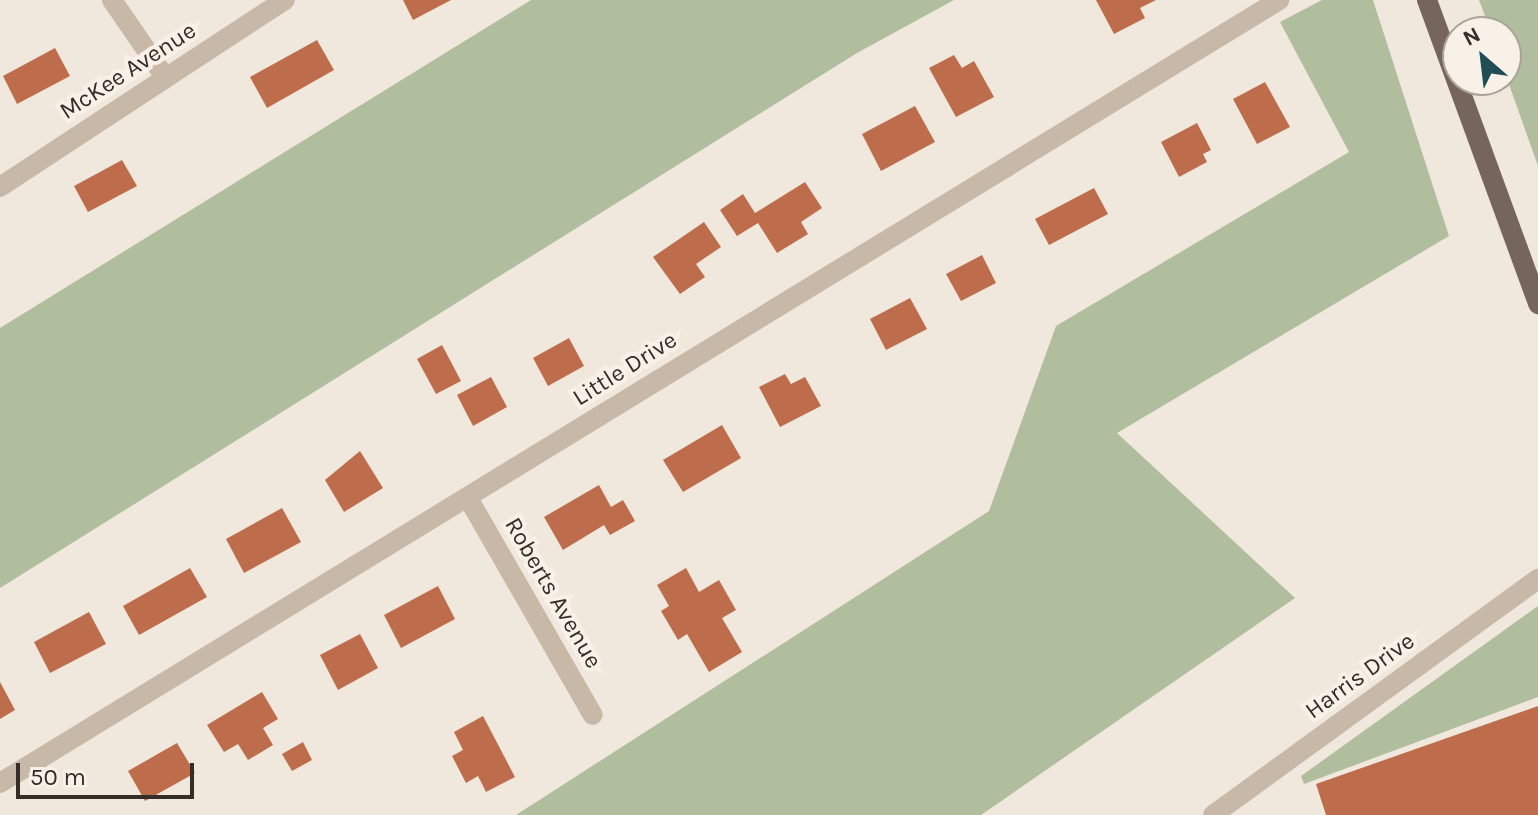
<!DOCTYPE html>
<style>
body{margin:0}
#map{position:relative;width:1538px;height:815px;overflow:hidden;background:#f0e8dc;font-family:Karla,sans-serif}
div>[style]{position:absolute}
.green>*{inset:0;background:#b1be9d}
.building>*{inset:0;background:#be6d4c}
.minor>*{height:20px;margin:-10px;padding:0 10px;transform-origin:10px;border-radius:10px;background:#c8b8a8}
.major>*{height:20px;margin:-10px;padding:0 10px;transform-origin:10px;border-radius:10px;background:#76655a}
span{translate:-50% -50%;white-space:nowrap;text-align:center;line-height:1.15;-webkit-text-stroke:8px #f8f1e8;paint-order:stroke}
.street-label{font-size:24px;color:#352d28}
.north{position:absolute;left:1442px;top:16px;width:80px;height:80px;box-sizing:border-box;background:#f8f1e8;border:2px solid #aaa39b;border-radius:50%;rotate:332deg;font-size:22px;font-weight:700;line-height:32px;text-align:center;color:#352d28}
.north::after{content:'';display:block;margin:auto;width:28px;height:36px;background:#204e54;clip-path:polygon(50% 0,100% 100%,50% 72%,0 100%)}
.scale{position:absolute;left:16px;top:763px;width:178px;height:36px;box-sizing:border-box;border:4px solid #352d28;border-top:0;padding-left:10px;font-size:24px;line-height:28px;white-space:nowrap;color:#352d28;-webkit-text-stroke:6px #f8f1e8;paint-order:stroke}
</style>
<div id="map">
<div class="green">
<i style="clip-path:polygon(531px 0,954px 0,857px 53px,0 588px,0 328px)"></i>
<i style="clip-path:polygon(1322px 0,1373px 0,1449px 236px,1117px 433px,1295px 598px,981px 815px,516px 815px,989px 511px,1056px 326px,1349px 152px,1280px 22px)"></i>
<i style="clip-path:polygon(1479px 0,1538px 0,1538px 166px,1506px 76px,1506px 32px,1491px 32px)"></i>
<i style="clip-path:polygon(1538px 606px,1538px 697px,1304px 784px,1301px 776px)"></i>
</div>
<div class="building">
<i style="clip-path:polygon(403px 0,451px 0,413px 20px)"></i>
<i style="clip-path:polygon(1096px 0,1156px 0,1140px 8px,1145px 18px,1114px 34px)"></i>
<i style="clip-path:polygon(317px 40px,334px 70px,267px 108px,250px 77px)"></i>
<i style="clip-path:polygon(55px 48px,70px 76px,17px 104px,3px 76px)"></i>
<i style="clip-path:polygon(954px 55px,962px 68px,974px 61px,994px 97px,956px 117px,929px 68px)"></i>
<i style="clip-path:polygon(1265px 82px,1290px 127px,1257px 144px,1233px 99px)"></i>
<i style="clip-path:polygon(915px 106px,935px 142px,881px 171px,862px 134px)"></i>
<i style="clip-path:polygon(1197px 123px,1211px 150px,1203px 154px,1207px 162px,1179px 177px,1161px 142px)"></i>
<i style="clip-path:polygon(122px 160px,137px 186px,88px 212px,74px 186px)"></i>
<i style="clip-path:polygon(805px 182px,822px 208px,801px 222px,808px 234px,777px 253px,758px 223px,737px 236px,720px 210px,743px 194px,755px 213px)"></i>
<i style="clip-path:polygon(1094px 188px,1108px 214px,1049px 245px,1035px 219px)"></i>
<i style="clip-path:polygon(704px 222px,721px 247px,696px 264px,705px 277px,680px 294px,653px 257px)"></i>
<i style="clip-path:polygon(982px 255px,996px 283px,961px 301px,946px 274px)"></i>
<i style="clip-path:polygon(910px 298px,927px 329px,886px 350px,870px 319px)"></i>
<i style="clip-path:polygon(569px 338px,584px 366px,548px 386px,533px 358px)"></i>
<i style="clip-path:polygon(442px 345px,461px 381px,436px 394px,417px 359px)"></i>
<i style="clip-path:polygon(785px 374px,791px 384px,805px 377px,821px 406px,780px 427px,759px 387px)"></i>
<i style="clip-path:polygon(491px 377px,507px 407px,473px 426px,457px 395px)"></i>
<i style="clip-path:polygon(722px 425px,741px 458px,683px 492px,663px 460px)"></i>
<i style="clip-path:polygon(360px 451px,383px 488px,344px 512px,325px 480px)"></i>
<i style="clip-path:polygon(599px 485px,611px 507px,623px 500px,635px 521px,610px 535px,604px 525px,563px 550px,544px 517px)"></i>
<i style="clip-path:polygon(282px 508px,301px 542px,244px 573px,226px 539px)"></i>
<i style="clip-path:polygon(190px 568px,207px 597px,139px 635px,123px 606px)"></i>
<i style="clip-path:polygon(686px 568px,699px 592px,719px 580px,736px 610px,722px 618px,742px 652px,709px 672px,687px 634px,678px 640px,661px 611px,669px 606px,657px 585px)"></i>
<i style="clip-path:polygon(438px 586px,455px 619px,401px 648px,384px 615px)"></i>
<i style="clip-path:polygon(89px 612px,106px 644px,50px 673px,34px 642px)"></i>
<i style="clip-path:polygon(360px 634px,378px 668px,338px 690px,320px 655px)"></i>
<i style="clip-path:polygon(0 682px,15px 710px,0 719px)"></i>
<i style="clip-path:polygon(262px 692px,278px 719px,263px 728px,273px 745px,248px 760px,238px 744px,224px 752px,207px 725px)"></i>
<i style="clip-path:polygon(1538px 706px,1538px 815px,1326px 815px,1316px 784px)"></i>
<i style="clip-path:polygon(483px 716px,515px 777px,486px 792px,478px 776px,466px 783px,452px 756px,463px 750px,454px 732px)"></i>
<i style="clip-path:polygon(303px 742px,312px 760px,292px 771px,282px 754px)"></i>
<i style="clip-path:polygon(177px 743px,195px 773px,145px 801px,128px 771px)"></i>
</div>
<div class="minor">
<i style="left:112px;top:0;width:93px;rotate:55.5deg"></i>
<i style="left:0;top:187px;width:341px;rotate:-33.3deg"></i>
<i style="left:468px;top:498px;width:250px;rotate:60.1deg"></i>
<i style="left:0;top:783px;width:1500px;rotate:-31.47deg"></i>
<i style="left:1213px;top:815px;width:402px;rotate:-36deg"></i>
</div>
<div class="major">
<i style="left:1427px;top:0;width:324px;rotate:69.9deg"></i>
</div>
<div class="street-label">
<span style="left:128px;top:71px;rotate:-33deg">McKee Avenue</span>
<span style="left:625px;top:369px;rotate:-32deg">Little Drive</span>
<span style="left:553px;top:593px;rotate:60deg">Roberts Avenue</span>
<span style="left:1360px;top:676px;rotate:-36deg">Harris Drive</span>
</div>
<div class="north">N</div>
<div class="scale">50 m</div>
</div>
